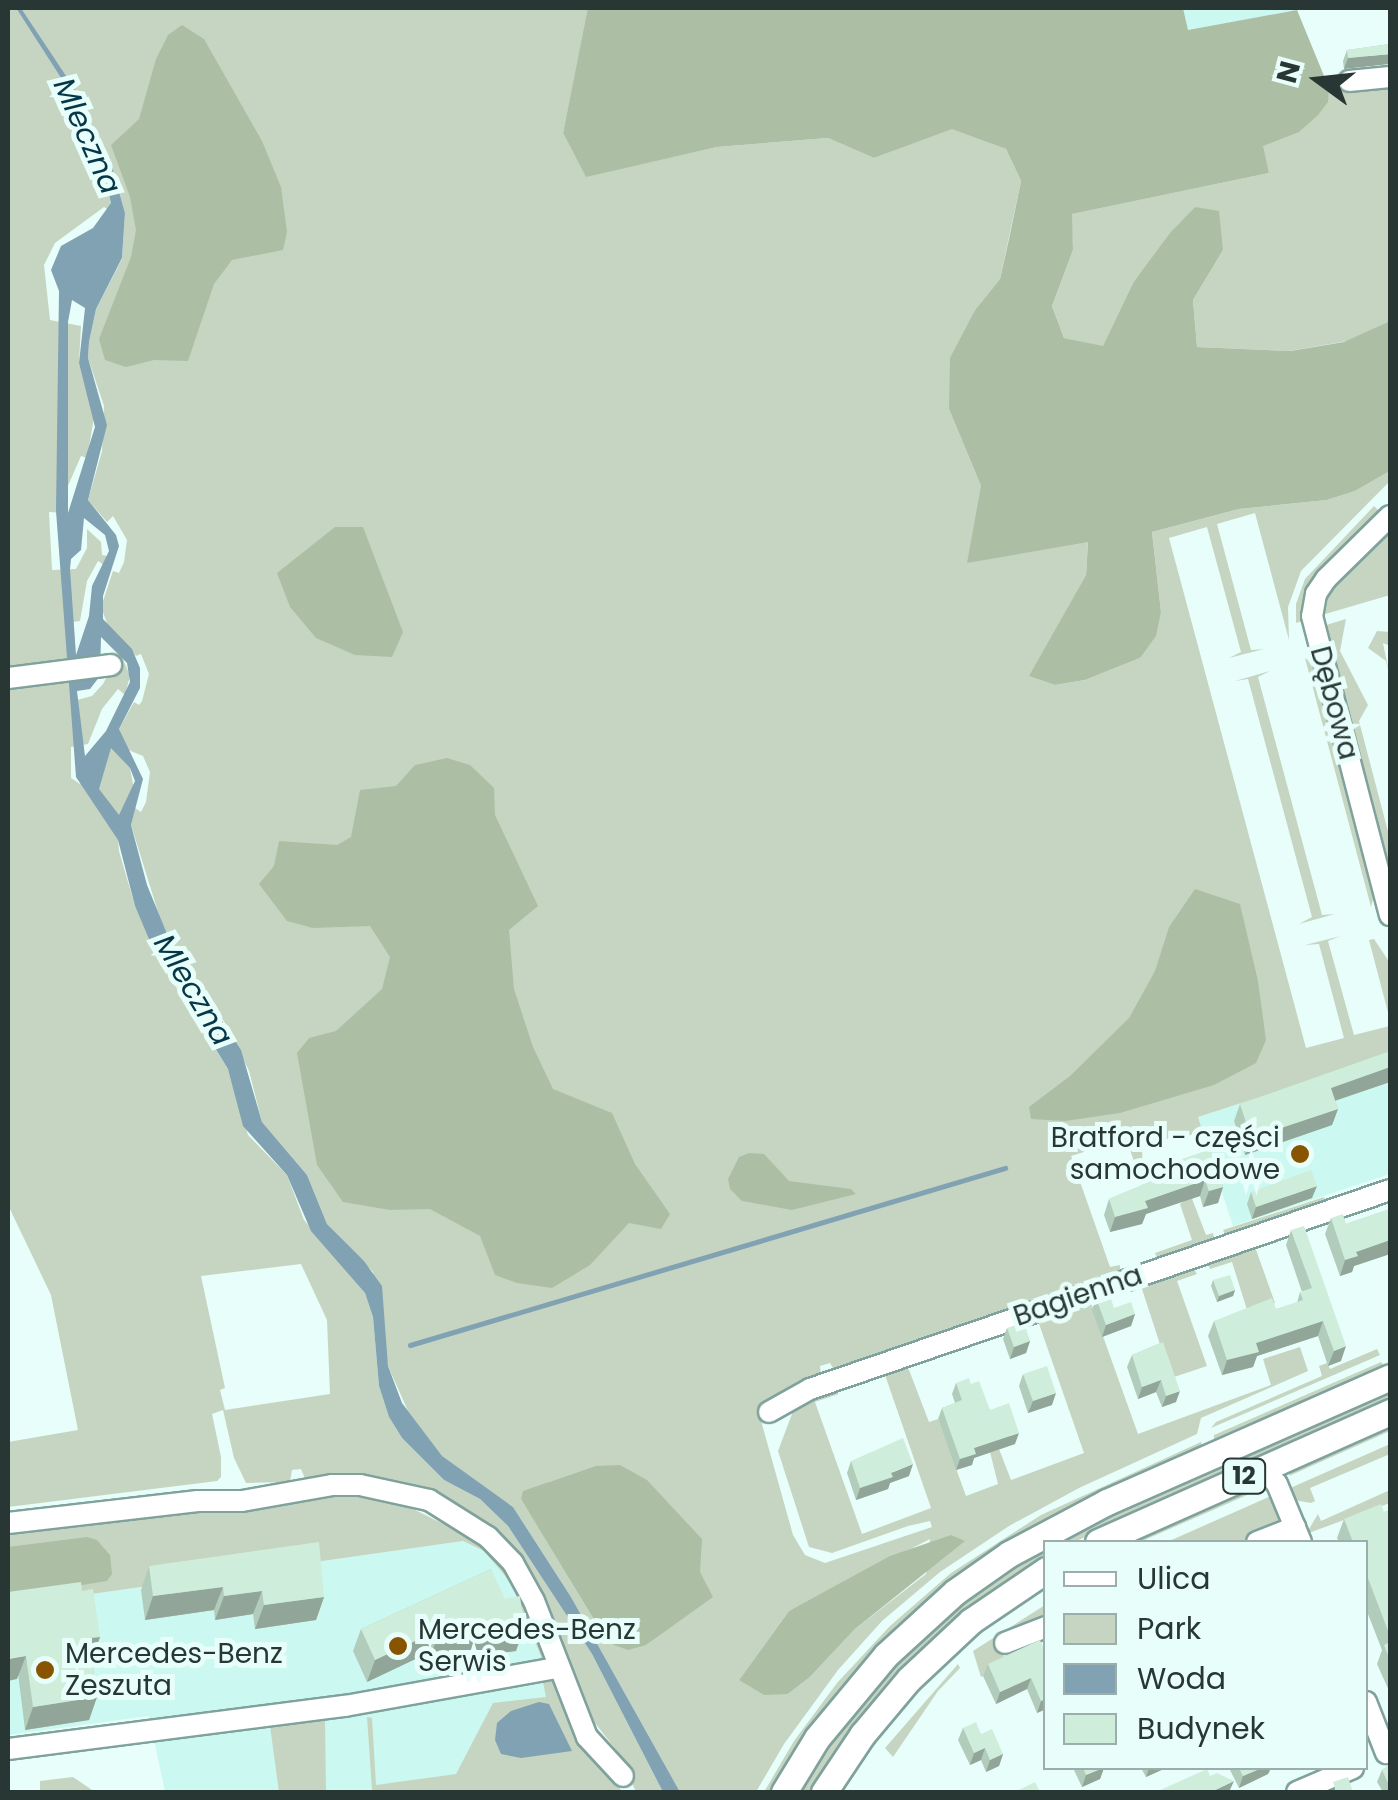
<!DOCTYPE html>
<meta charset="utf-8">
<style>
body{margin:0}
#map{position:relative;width:1398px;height:1800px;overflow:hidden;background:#e8fefa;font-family:Poppins,sans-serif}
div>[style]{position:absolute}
.built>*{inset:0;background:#cbf9f1}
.green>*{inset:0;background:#c6d5c1}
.forest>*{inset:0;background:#acbfa4}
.water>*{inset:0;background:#81a2b2}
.stream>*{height:5px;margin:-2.5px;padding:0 2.5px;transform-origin:2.5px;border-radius:2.5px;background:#81a2b2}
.roads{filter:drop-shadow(2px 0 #80a29c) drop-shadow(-2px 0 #80a29c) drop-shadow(0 2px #80a29c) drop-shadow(0 -2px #80a29c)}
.minor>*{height:20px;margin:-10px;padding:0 10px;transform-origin:10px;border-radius:10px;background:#fff}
.major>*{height:25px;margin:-12.5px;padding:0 12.5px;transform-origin:12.5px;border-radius:12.5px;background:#fff}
.wall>*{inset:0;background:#b2ccbc}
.shaded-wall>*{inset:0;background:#91a699}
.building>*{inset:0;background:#cfeddb}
.dots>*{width:28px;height:28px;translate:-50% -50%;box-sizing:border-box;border:5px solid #e8fefa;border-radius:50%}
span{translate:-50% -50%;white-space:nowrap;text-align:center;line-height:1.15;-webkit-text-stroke:10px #e8fefa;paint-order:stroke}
.shield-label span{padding:2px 8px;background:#e8fefa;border:2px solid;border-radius:8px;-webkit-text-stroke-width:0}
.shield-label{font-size:25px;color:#293734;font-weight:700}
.street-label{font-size:28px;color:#293734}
.poi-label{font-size:28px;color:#293734}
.right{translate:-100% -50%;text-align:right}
.left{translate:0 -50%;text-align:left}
.water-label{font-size:30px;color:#053749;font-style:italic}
.frame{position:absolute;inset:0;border:10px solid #293734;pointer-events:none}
.legend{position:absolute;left:1043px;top:1540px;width:325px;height:230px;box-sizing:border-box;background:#e8fefa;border:2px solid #9caeab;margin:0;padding:12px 18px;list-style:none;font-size:30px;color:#293734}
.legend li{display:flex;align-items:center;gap:20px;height:50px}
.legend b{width:50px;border:2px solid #9caeab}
.north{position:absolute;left:1268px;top:30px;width:100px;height:100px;-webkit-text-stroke:8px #e8fefa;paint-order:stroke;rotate:285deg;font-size:28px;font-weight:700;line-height:40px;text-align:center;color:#293734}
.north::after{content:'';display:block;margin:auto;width:35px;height:45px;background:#293734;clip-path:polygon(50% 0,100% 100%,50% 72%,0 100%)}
</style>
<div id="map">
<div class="built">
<i style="clip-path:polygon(1183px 8px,1309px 8px,1188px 30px)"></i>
<i style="clip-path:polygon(1390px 1055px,1390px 1174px,1233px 1226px,1197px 1117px)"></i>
<i style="clip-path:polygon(463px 1541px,484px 1551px,511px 1583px,588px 1773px,339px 1792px,165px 1792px,149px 1716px,8px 1735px,8px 1606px)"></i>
</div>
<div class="green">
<i style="clip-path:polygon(evenodd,8px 8px,16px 8px,70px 92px,80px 136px,108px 185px,111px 203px,109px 210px,104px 207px,55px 243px,44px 265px,50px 320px,81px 326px,79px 363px,95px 412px,87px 458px,81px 456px,67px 488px,67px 513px,49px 512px,52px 570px,76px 569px,87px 548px,87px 529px,101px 542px,102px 555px,108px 556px,104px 565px,98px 561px,87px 581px,80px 621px,73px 622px,77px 700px,92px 696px,103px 684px,106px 678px,100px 676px,108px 657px,121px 654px,130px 676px,125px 695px,118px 689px,102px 709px,88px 744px,71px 747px,71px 778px,80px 784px,111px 747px,130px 768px,134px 789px,117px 827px,119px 851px,135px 906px,167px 973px,228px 1069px,248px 1135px,287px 1175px,304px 1220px,365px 1293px,373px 1317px,379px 1386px,389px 1417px,402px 1438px,444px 1480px,480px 1499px,508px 1526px,592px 1654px,663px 1792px,636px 1792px,617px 1751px,583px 1708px,486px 1529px,328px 1477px,306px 1481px,301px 1469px,292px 1470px,290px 1482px,246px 1483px,234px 1458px,223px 1410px,212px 1414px,221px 1457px,221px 1477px,217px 1481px,8px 1507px,8px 1442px,78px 1430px,51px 1295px,8px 1205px,8px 8px,301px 1264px,327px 1320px,330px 1394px,225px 1410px,220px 1390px,225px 1388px,201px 1276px,301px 1264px)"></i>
<i style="clip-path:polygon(evenodd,21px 8px,589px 8px,563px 133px,586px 176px,717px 147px,828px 138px,874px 158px,952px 128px,1006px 149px,1021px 181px,1000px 279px,975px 310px,949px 409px,981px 486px,1088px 541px,1086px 575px,1030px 676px,1055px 685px,1085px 680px,1140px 658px,1161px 612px,1152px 532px,1239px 509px,1327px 500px,1355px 491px,1390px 471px,1390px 481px,1301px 571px,1288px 607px,1289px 640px,1255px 513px,1217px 524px,1251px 650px,1264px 649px,1229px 658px,1241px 652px,1207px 527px,1169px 538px,1306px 1048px,1344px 1038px,1319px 944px,1305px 945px,1341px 936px,1328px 941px,1354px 1035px,1390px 1026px,1390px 1055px,1198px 1117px,1203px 1133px,1142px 1143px,1143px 1186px,1126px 1139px,1071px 1156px,1110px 1267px,1120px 1265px,1120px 1273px,834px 1370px,830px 1363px,820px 1366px,821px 1375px,758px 1410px,793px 1535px,805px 1555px,825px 1563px,932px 1527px,930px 1521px,908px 1526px,832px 1553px,809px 1547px,778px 1451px,795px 1406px,833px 1390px,839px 1394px,815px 1402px,862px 1534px,931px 1508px,884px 1372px,904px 1366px,909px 1370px,929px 1422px,938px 1419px,966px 1496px,998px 1484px,990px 1452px,999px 1449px,1011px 1480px,1084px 1453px,1037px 1318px,1058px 1311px,1061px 1320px,1068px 1318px,1067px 1311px,1090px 1300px,1138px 1434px,1271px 1385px,1263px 1359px,1300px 1347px,1308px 1371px,1201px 1418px,1197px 1434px,1079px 1488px,1009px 1526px,940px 1572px,882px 1621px,838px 1670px,784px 1744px,756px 1792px,680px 1792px,571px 1597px,513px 1507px,441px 1456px,408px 1411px,388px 1366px,373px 1272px,327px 1224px,307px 1175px,262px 1122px,249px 1071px,229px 1029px,170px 941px,159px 915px,131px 825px,135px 808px,141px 812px,146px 802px,150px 772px,143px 756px,126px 749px,119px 729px,134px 702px,139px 705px,142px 701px,149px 674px,141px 654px,136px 656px,108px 626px,101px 607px,113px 571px,119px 573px,124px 562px,127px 540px,113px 516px,107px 522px,88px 500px,102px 451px,104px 406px,88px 358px,89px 342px,96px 309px,122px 259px,125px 213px,111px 163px,89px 134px,84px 105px,21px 8px,595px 1466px,655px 1638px,646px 1645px,556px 1554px,521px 1499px,549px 1482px,595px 1466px,21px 8px,930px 1539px,926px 1574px,855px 1629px,810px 1677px,788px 1694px,739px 1680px,789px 1611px,930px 1539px)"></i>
<i style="clip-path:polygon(1390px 83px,1390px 321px,1348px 341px,1289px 351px,1197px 347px,1193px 300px,1223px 250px,1195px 207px,1133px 283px,1103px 347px,1064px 338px,1052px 306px,1073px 250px,1071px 214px,1269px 173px,1262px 146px,1327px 102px,1329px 88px)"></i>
<i style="clip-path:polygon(1374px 506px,1380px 512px,1307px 592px,1303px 621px,1296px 623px,1296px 604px,1305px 579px)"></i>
<i style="clip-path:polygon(1390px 528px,1390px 595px,1322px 615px,1331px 588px)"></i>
<i style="clip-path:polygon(1346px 619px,1340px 651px,1368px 705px,1359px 721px,1390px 839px,1390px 879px,1323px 626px)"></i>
<i style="clip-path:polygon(1377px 631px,1390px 632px,1390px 646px,1383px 643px,1390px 677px,1386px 661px,1368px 648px)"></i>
<i style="clip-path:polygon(1305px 658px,1314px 665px,1375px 892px,1371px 907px)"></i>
<i style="clip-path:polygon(1270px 671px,1258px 677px,1322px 915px,1335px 914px,1299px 924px,1312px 917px,1248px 679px,1235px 681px)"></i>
<i style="clip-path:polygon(1374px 939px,1390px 963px,1390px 1020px,1369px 940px)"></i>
<i style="clip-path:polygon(1191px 1196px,1206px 1235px,1213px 1233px,1215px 1242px,1158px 1260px,1155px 1253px,1192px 1240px,1180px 1204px)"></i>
<i style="clip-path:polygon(1324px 1197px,1326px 1204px,1226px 1237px,1223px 1230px)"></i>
<i style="clip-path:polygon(1254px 1244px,1275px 1303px,1248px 1313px,1232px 1262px,1210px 1269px,1207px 1259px)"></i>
<i style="clip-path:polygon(1192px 1266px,1197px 1274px,1177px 1281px,1207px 1366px,1171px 1378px,1141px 1286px,1142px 1282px)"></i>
<i style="clip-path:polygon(1377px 1349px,1380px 1355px,1211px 1428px,1216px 1422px,1322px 1376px,1319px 1366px,1327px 1363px,1330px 1369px)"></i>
<i style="clip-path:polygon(1381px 1362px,1386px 1368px,1214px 1439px,1214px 1435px)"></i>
<i style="clip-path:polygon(1390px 1389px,1390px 1401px,1074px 1542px,1048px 1542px)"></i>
<i style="clip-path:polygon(1390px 1422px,1390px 1431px,1289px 1476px,1295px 1465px)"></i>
<i style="clip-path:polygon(1201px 1442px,1203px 1448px,984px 1560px,772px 1792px,764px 1792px,794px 1741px,837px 1683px,890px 1626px,951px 1573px,1041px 1515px)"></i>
<i style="clip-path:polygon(1390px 1444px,1390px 1454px,1310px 1488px,1315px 1501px,1311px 1503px,1293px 1500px,1288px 1489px)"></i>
<i style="clip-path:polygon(1254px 1484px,1263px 1488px,1140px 1542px,1121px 1542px)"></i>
<i style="clip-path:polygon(1390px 1490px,1390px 1503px,1306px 1534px,1318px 1514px,1321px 1521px)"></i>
<i style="clip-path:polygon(360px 1492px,399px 1502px,484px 1544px,516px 1580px,547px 1659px,544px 1664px,511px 1583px,484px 1551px,463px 1541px,8px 1606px,8px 1531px,289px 1496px)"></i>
<i style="clip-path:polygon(1271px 1496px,1281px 1515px,1274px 1529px,1240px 1542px,1167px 1542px)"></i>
<i style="clip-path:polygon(1045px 1544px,1045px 1559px,813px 1792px,795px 1792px,818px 1754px,871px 1686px,960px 1602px)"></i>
<i style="clip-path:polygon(1045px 1605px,1045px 1618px,1002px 1652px,1007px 1665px,981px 1677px,973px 1651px)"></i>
<i style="clip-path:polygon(958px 1664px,960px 1668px,938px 1691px,893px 1757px,885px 1748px)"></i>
<i style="clip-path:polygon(549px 1680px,557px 1683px,622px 1792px,339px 1792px,372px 1790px,367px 1717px,372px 1718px,376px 1785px,456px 1774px,493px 1703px,546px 1697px,543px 1682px)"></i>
<i style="clip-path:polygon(325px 1718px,326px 1792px,279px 1792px,270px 1726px)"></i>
<i style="clip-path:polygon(73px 1777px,95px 1792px,40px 1792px,40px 1781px)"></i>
</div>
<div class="forest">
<i style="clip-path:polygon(588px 8px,1183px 8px,1188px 30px,1297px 10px,1329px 88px,1328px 102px,1318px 115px,1299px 132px,1263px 146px,1269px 173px,1072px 214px,1073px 250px,1052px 306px,1064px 338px,1103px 346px,1133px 283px,1170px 233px,1195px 207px,1219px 211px,1223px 250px,1193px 300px,1197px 347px,1290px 351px,1344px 342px,1390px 321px,1390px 471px,1355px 491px,1327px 500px,1239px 509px,1152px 532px,1161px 612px,1156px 636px,1140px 658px,1085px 680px,1055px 685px,1029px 676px,1086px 575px,1088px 542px,967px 563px,981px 486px,949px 409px,950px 358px,975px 310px,1000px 279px,1009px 239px,1021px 181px,1006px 149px,952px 129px,874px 158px,828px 138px,717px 147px,586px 177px,563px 133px)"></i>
<i style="clip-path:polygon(182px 25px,204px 39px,262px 141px,281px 187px,287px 232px,283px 250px,232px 260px,214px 284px,188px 361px,154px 360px,126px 367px,105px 360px,99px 339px,131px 257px,136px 230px,130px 197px,111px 145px,139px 119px,156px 59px,168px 35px)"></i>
<i style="clip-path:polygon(335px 527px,363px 527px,403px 632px,392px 657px,355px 655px,316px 638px,290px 607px,277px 573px)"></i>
<i style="clip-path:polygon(447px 758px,470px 765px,494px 788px,495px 815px,538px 906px,509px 930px,514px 989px,533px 1047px,553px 1089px,612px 1113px,635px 1164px,670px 1214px,661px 1229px,629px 1223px,590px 1265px,552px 1288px,517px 1283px,495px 1275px,480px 1236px,430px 1209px,390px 1210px,343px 1202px,317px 1165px,297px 1053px,309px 1038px,336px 1031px,382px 989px,390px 957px,370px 926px,313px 928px,287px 921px,259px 884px,274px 866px,279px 841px,337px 845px,351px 837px,360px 790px,396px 786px,415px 765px)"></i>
<i style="clip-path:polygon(1195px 889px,1240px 904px,1258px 981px,1266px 1040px,1256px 1063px,1214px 1085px,1120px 1113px,1065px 1121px,1031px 1119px,1029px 1107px,1070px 1076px,1129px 1018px,1155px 971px,1169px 927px)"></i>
<i style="clip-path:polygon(749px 1153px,764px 1154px,789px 1181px,851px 1189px,856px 1194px,792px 1210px,742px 1201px,730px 1189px,728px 1179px,739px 1157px)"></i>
<i style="clip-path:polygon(620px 1465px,647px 1480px,702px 1539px,700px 1572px,713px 1597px,646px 1645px,628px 1650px,614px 1645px,603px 1634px,521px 1499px,523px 1491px,549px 1482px,595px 1466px)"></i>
<i style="clip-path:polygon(951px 1535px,965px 1541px,855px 1629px,810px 1677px,788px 1694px,764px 1695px,739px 1680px,789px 1611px,890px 1556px)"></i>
<i style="clip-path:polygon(87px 1537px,97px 1540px,110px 1555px,112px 1574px,107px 1581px,8px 1597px,8px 1547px)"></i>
</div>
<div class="water">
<i style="clip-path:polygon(evenodd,16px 8px,21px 8px,78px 94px,89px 134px,111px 163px,125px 213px,122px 258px,96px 309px,89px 342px,88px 358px,107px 425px,88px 500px,116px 535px,119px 546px,103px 596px,103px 619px,132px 649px,140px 668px,140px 688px,119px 729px,143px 779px,131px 825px,147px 885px,170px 941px,241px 1050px,262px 1122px,307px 1175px,327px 1224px,364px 1261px,382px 1286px,388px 1366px,402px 1403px,442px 1456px,513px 1507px,571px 1597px,680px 1792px,663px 1792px,592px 1654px,508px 1526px,480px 1499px,444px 1480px,402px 1438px,389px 1417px,379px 1386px,373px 1317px,365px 1293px,311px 1231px,287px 1175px,243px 1126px,228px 1069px,152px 946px,135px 906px,118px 840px,76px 777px,56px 511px,59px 291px,51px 270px,61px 246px,93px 228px,111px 203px,107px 185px,80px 136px,70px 92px,16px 8px,72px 300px,85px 308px,79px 363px,95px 427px,68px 513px,68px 322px,72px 300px,16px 8px,84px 518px,105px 535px,109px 551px,92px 586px,89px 616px,76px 655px,70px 569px,71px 559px,81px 550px,84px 518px,16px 8px,101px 637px,127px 663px,130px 682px,106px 731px,85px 756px,77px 691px,90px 689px,100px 676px,101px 637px,16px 8px,111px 748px,130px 768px,135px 781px,119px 815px,99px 789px,111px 748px)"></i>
<i style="clip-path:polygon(539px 1702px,549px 1704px,572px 1751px,521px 1758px,501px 1754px,495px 1740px,497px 1723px,511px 1711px)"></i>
</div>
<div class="stream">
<i style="left:410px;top:1345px;width:621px;rotate:-16.57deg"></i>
</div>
<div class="roads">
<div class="minor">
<i style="left:1349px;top:81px;width:41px;rotate:-5.6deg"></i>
<i style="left:1390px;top:516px;width:90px;rotate:135.5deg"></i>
<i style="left:1326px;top:579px;width:18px;rotate:124deg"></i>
<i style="left:1316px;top:594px;width:22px;rotate:100deg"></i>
<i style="left:1312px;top:616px;width:309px;rotate:75.4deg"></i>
<i style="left:8px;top:678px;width:104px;rotate:-7.2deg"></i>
<i style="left:769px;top:1412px;width:47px;rotate:-29.3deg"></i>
<i style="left:810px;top:1389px;width:613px;rotate:-18.94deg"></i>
<i style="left:1256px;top:1471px;width:12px;rotate:14deg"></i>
<i style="left:1268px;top:1474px;width:13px;rotate:48deg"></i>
<i style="left:1277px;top:1484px;width:63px;rotate:67.5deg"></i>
<i style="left:8px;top:1523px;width:191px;rotate:-6.6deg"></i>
<i style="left:198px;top:1501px;width:44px"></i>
<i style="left:242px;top:1501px;width:91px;rotate:-10.1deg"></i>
<i style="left:332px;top:1485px;width:28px"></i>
<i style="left:360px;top:1485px;width:71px;rotate:12.3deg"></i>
<i style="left:429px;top:1500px;width:70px;rotate:32.1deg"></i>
<i style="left:488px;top:1537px;width:36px;rotate:46deg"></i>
<i style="left:513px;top:1563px;width:43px;rotate:61.1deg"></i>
<i style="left:534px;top:1601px;width:146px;rotate:68.7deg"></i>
<i style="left:587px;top:1737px;width:53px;rotate:47.3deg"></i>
<i style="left:1257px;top:1542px;width:41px;rotate:-21.5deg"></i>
<i style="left:1005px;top:1643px;width:44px;rotate:-21.3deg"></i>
<i style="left:1366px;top:1702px;width:55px;rotate:68.6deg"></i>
<i style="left:8px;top:1749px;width:340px;rotate:-7.3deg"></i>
<i style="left:345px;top:1706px;width:215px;rotate:-10.2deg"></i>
<i style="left:1297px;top:1792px;width:61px;rotate:-23.2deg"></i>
</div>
<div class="major">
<i style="left:1098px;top:1542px;width:320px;rotate:-24deg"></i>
<i style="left:784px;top:1792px;width:63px;rotate:-58.6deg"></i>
<i style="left:817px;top:1738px;width:108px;rotate:-50.3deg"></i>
<i style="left:886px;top:1655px;width:93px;rotate:-42.4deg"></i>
<i style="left:955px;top:1592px;width:66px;rotate:-35.1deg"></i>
<i style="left:1009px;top:1554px;width:111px;rotate:-28deg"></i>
<i style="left:1107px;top:1502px;width:309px;rotate:-23.8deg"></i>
<i style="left:824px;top:1792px;width:69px;rotate:-56.3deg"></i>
<i style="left:862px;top:1735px;width:73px;rotate:-50deg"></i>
<i style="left:909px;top:1679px;width:85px;rotate:-43.1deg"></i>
<i style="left:971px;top:1621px;width:91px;rotate:-34.2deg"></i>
</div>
</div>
<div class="wall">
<i style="clip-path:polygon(1390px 44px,1344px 69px,1343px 61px,1347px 50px)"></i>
<i style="clip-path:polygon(1390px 1051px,1390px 1082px,1335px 1101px,1338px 1109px,1332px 1125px,1245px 1155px,1234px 1121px,1240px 1104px)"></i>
<i style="clip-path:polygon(1211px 1149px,1223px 1187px,1218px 1203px,1203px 1207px,1200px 1196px,1146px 1214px,1142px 1224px,1110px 1232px,1104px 1215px,1109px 1199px,1157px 1179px,1160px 1169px)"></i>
<i style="clip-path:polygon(1251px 1192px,1312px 1198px,1252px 1219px,1247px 1204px)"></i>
<i style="clip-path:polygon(1390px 1209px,1390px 1254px,1354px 1266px,1352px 1272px,1340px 1276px,1325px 1234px,1331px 1218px,1346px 1224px)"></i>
<i style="clip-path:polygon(1291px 1230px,1341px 1361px,1328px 1366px,1318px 1336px,1257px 1356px,1253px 1367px,1222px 1375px,1208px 1336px,1214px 1321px,1276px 1309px,1297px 1303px,1300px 1292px,1302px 1292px,1286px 1245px)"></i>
<i style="clip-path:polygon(1213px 1280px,1235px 1290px,1233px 1296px,1217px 1302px,1211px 1286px)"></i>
<i style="clip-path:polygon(1096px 1298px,1114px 1308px,1135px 1314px,1131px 1326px,1102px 1337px,1092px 1310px)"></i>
<i style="clip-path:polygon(1007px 1328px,1030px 1341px,1026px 1353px,1010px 1359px,1003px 1339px)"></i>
<i style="clip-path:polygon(1163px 1342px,1176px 1402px,1162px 1407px,1156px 1392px,1138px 1399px,1127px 1367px,1132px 1355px)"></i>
<i style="clip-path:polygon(1023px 1374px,1052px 1405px,1028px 1413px,1019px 1386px)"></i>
<i style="clip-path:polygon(956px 1383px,971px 1384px,1015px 1444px,974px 1458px,972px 1465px,956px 1470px,938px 1419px,942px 1408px,955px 1403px,952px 1394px)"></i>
<i style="clip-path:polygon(851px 1461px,909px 1476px,890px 1483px,888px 1489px,856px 1500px,847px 1473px)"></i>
<i style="clip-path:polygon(1390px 1510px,1390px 1693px,1377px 1664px,1382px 1650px,1366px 1609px,1366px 1542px,1339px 1542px,1337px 1538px,1344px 1519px,1384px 1512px)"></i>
<i style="clip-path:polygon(149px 1566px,324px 1597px,316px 1620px,255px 1629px,253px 1614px,215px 1620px,214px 1610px,145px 1620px,141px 1590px)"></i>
<i style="clip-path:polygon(491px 1569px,516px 1651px,429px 1662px,426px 1654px,367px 1682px,353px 1651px,361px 1629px)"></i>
<i style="clip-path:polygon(82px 1591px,100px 1637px,92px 1659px,97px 1697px,89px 1720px,25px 1730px,8px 1592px)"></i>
<i style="clip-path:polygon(1040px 1640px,1046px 1709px,1037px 1713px,1027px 1689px,996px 1704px,983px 1676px,988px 1664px)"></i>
<i style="clip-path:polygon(963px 1728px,981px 1734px,1003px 1754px,999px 1766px,986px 1772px,981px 1760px,970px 1765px,958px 1740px)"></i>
<i style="clip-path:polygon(1390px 1765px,1390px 1792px,1383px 1792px,1377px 1782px,1382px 1770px)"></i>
<i style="clip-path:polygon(1073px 1768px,1104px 1768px,1100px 1779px,1082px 1787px)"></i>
<i style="clip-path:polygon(1141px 1768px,1166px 1768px,1146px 1777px)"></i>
<i style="clip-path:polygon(1229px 1768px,1271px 1768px,1268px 1774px,1239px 1788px)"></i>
</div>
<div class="shaded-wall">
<i style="clip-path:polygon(1390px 54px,1390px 64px,1344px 69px,1348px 58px)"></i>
<i style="clip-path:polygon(1390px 1067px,1390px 1082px,1325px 1104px,1331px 1088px)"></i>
<i style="clip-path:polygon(1338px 1109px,1332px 1125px,1245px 1155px,1251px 1138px)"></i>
<i style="clip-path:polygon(1205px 1180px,1200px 1196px,1146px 1214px,1142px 1224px,1110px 1232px,1115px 1217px,1145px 1201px)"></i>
<i style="clip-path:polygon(1317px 1186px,1312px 1198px,1252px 1219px,1256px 1207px)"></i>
<i style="clip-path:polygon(1223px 1187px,1218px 1203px,1203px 1207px,1209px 1191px)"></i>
<i style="clip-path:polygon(1390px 1240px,1390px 1254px,1354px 1266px,1352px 1272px,1340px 1276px,1345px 1260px,1356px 1252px)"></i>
<i style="clip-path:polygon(1235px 1290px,1233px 1296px,1217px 1302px,1219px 1296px)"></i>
<i style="clip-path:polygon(1135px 1314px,1131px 1326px,1102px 1337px,1106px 1325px)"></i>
<i style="clip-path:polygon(1323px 1321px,1318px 1336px,1257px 1356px,1253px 1367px,1222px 1375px,1227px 1360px,1256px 1343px)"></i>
<i style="clip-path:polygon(1030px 1341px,1026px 1353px,1010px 1359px,1014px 1347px)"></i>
<i style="clip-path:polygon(1346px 1346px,1341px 1361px,1328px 1366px,1334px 1351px)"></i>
<i style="clip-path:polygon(1161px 1380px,1156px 1392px,1138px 1399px,1142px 1387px)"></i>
<i style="clip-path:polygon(1180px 1391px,1176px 1402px,1162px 1407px,1166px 1396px)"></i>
<i style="clip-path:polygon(1056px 1393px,1052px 1405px,1028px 1413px,1033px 1401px)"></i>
<i style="clip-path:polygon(1019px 1433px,1015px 1444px,974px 1458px,972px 1465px,956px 1470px,960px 1459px,974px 1448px)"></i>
<i style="clip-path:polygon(913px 1464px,909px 1476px,890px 1483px,888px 1489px,856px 1500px,860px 1488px,891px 1473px)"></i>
<i style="clip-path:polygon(223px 1587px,214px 1610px,145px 1620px,153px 1596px)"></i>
<i style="clip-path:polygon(262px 1591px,253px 1614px,215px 1620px,224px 1596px)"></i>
<i style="clip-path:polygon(324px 1597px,316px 1620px,255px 1629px,264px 1605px)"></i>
<i style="clip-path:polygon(524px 1629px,516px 1651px,429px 1662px,436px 1640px)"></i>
<i style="clip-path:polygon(434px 1632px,426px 1654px,367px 1682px,375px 1660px)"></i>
<i style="clip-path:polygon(100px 1637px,92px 1660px,89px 1638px)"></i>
<i style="clip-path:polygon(26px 1656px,17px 1679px,8px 1681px,8px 1659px)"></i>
<i style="clip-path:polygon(1031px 1678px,1027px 1689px,996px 1704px,1000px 1692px)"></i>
<i style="clip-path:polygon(97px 1697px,89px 1720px,25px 1730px,33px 1707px)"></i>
<i style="clip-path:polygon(1046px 1699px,1046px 1709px,1037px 1713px,1041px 1701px)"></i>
<i style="clip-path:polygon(985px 1748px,981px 1760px,970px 1765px,974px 1753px)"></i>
<i style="clip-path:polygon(1003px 1754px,999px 1766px,986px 1772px,990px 1760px)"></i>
<i style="clip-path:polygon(1104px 1768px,1100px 1779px,1082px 1787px,1086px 1775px)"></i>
<i style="clip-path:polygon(1149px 1768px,1166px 1768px,1146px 1777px)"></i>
<i style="clip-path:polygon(1262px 1768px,1271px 1768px,1268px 1774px,1239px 1788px,1243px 1776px)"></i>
<i style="clip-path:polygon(1234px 1781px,1229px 1792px,1211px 1792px)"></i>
</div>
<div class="building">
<i style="clip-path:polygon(1390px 44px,1390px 54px,1348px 58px,1347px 50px)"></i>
<i style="clip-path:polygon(1390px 1051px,1390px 1067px,1331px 1088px,1338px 1109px,1251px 1138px,1240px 1104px)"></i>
<i style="clip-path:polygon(1211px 1149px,1223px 1187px,1209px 1191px,1205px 1180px,1145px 1201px,1148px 1208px,1115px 1217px,1109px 1199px,1163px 1176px,1160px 1169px,1179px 1160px)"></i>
<i style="clip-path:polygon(1311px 1170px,1317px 1186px,1256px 1207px,1251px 1192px)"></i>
<i style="clip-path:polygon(1390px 1209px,1390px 1240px,1356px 1252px,1358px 1256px,1345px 1260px,1331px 1218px,1343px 1214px,1346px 1224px)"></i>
<i style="clip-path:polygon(1304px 1226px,1346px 1346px,1334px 1351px,1323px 1321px,1256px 1343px,1259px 1352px,1227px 1360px,1214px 1321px,1272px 1298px,1276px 1309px,1303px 1300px,1300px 1292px,1312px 1288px,1291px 1230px)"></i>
<i style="clip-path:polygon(1230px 1275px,1235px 1290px,1219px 1296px,1213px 1280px)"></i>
<i style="clip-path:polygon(1109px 1293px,1114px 1308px,1131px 1302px,1135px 1314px,1106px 1325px,1096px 1298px)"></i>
<i style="clip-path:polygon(1024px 1322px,1030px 1341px,1014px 1347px,1007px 1328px)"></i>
<i style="clip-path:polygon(1163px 1342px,1180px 1391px,1166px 1396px,1161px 1380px,1142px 1387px,1132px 1355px)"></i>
<i style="clip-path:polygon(1047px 1366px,1056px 1393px,1033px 1401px,1023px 1374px)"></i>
<i style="clip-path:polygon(969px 1378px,971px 1384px,979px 1381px,990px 1410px,1009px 1403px,1019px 1433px,974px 1448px,976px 1454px,960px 1459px,942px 1408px,962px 1400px,956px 1383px)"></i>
<i style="clip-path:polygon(903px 1438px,913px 1464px,891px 1473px,893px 1477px,860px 1488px,851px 1461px)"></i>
<i style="clip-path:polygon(1381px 1504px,1384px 1512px,1390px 1510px,1390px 1636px,1366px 1573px,1366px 1542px,1353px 1542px,1344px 1519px)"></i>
<i style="clip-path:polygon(319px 1542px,324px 1597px,264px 1605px,262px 1591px,224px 1596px,223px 1587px,153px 1596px,149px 1566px)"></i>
<i style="clip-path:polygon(491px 1569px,505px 1599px,520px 1596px,524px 1629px,436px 1640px,434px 1632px,375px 1660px,361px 1629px)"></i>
<i style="clip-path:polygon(81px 1582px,82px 1591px,93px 1589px,100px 1637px,89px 1638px,97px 1697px,33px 1707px,26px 1656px,8px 1659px,8px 1592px)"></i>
<i style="clip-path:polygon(1040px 1640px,1046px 1653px,1046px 1699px,1041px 1701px,1031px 1678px,1000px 1692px,988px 1664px)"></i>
<i style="clip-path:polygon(1390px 1642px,1390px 1660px,1384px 1645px)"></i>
<i style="clip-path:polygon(976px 1722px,981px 1734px,992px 1729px,1003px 1754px,990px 1760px,985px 1748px,974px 1753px,963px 1728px)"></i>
<i style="clip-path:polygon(1390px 1765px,1390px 1787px,1382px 1770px)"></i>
<i style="clip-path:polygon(1083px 1768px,1103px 1768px,1086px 1775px)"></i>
<i style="clip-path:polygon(1239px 1768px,1262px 1768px,1243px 1776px)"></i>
<i style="clip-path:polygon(1207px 1769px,1210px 1776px,1217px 1773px,1234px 1781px,1211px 1792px,1156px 1792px)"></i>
<i style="clip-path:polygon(1348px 1777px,1353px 1792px,1336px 1792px,1333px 1782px)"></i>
<i style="clip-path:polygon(1035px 1782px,1040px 1792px,1015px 1792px)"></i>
</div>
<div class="dots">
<i style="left:1300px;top:1154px;background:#895400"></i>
<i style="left:398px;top:1646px;background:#895400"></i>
<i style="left:45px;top:1670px;background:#895400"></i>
</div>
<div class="shield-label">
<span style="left:1244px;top:1476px">12</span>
</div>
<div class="street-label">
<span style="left:1334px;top:703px;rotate:75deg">Dębowa</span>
<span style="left:1078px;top:1296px;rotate:-19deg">Bagienna</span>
</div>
<div class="poi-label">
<span class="right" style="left:1280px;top:1154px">Bratford - części<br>samochodowe</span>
<span class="left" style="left:418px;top:1646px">Mercedes-Benz<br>Serwis</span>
<span class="left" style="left:65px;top:1670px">Mercedes-Benz<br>Zeszuta</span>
</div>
<div class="water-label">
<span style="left:87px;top:136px;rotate:66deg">Mleczna</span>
<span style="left:193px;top:990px;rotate:59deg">Mleczna</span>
</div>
<div class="frame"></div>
<ul class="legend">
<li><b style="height:12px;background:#fff"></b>Ulica</li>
<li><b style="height:28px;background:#c6d5c1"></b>Park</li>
<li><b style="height:28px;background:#81a2b2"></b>Woda</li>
<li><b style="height:28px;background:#cfeddb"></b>Budynek</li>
</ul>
<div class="north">N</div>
</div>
